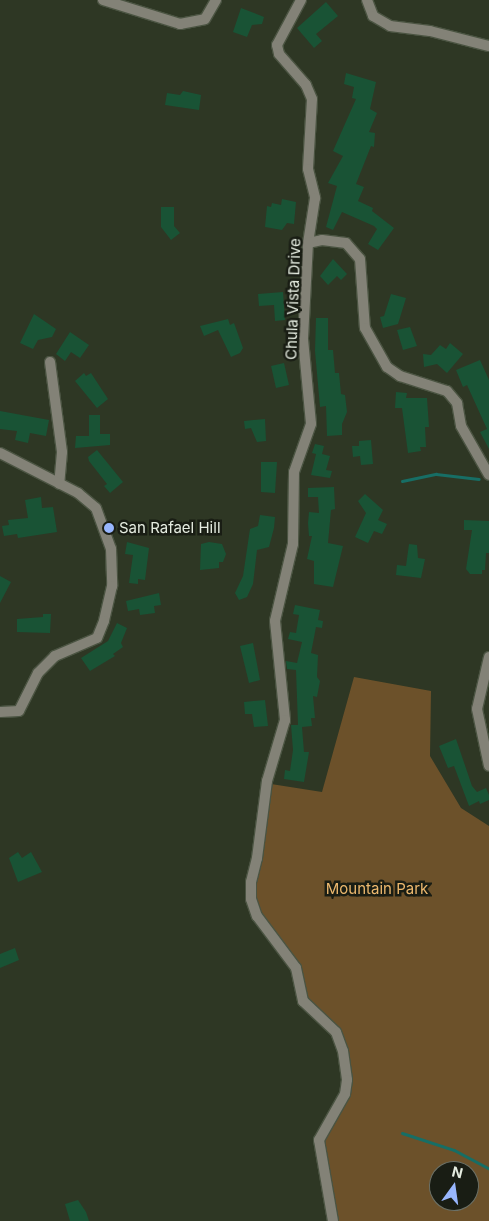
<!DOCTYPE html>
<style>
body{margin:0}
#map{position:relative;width:489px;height:1221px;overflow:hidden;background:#2e3724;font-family:Inter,sans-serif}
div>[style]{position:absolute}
.green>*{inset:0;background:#6c512a}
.stream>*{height:3px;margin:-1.5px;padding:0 1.5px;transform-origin:1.5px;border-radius:1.5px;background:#176e65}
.building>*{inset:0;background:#195335}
.roads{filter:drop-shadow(1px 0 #4b5442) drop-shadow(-1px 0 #4b5442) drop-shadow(0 1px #4b5442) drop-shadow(0 -1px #4b5442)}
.street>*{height:10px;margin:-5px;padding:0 5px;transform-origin:5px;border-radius:5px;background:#838277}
.dots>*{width:14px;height:14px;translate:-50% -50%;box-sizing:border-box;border:2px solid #191d14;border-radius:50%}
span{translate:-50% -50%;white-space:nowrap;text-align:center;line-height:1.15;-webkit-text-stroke:5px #191d14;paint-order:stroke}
.street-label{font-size:15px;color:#e5ece0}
.poi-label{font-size:15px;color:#e5ece0}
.left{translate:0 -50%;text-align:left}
.park-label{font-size:15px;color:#ecb86e}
.north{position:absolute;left:429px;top:1161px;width:50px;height:50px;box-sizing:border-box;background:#191d14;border:1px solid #6b7066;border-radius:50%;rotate:14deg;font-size:14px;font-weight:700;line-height:20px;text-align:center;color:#e5ece0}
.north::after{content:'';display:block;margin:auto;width:18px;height:22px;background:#98b6fd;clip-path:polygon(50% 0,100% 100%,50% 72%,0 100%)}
</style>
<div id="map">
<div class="green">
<i style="clip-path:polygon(evenodd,354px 677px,431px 691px,430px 756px,461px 808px,489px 826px,489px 1221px,333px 1221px,316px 1144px,317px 1132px,345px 1096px,340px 1048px,333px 1032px,307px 1009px,293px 964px,254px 916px,250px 893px,271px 784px,322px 792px,354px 677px,439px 1171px,469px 1171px,469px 1201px,439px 1201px,439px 1171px)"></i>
</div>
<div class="stream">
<i style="left:402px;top:481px;width:35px;rotate:-12deg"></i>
<i style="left:436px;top:474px;width:43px;rotate:6.6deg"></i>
<i style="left:402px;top:1133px;width:55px;rotate:18.1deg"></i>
<i style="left:454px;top:1150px;width:40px;rotate:28deg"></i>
</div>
<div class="building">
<i style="clip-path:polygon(326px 2px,338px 16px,316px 34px,322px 41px,314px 48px,297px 28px)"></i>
<i style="clip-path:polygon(241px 8px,264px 17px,262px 24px,252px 25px,247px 37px,233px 32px)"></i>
<i style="clip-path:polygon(346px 73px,376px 82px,370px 109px,377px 113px,369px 132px,375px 133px,374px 147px,371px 146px,356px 184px,364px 187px,358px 201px,373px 208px,372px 211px,394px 228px,378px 250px,368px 244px,377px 229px,374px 226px,342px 212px,333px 230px,326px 227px,337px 186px,328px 183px,343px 156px,333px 151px,356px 99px,352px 98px,354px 87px,344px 84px)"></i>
<i style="clip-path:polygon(183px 91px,201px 95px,199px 110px,165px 105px,167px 93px,180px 95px)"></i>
<i style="clip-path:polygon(282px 199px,296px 202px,294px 224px,287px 223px,282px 230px,265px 227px,267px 206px,271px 207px,272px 203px,281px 205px)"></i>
<i style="clip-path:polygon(161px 207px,174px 207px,174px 226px,180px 233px,171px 240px,161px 227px)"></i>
<i style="clip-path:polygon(333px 259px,347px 274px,341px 280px,337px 276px,328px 285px,320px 276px)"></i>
<i style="clip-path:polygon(283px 292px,285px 320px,275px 321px,274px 305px,259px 306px,258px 294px)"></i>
<i style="clip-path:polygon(391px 294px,406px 298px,398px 324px,383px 328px,380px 317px,384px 316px)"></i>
<i style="clip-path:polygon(34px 314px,56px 329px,52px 337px,38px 340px,33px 349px,20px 343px)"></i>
<i style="clip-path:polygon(316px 318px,328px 318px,328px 350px,333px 350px,335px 373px,339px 373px,341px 394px,345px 395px,347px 412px,342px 424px,342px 435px,327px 436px,326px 406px,320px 407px,315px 351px)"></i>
<i style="clip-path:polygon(228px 319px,230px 325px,234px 323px,243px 348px,240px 353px,231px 357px,218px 330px,204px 336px,200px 326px)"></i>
<i style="clip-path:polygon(410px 327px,417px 346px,403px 350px,397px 330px)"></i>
<i style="clip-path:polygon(70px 332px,89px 345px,80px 358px,71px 352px,65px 361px,56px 354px)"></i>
<i style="clip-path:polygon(450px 343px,463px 354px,447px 373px,437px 364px,424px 367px,423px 354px,431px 355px,440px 345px,446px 349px)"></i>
<i style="clip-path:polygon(480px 360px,489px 380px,489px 449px,480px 432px,487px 429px,467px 385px,463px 387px,456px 370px)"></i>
<i style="clip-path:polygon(284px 363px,289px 385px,276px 388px,271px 366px)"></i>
<i style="clip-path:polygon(84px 373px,86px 376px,91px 373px,108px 399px,97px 408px,75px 381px)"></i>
<i style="clip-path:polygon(396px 392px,407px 393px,406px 398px,427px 398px,429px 427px,425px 427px,426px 447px,420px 447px,421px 451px,408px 453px,402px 408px,395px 408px)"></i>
<i style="clip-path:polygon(0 411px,49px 420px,46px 436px,30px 433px,28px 443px,15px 440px,17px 431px,0 429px)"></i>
<i style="clip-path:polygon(89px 415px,100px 415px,100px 434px,110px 434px,110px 445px,75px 448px,76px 436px,89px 436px)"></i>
<i style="clip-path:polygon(265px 419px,266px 441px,257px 442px,251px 428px,245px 429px,244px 421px)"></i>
<i style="clip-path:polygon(371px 440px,373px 464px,361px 465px,360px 456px,353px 457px,352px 446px,359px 446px,359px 441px)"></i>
<i style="clip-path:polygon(315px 444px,324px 446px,322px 454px,330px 456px,326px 470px,332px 471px,330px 478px,311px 475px,316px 454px,312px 453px)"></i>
<i style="clip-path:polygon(97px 450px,123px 482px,110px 493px,104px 486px,107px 484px,89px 461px,88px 457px)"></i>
<i style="clip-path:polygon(261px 462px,277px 462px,275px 493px,261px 492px)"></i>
<i style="clip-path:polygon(334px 487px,335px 509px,331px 510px,328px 543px,343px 546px,333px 587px,314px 584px,314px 561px,307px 559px,312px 536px,309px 536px,308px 523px,309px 512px,319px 513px,318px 497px,308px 497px,308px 488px)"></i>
<i style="clip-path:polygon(365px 494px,383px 510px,378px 520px,387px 524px,382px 534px,374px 531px,368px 543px,355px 537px,366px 513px,358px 501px)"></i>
<i style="clip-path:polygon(41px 497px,42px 508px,53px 507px,57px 532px,18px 538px,17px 534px,4px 536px,2px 526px,9px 525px,8px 520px,28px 518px,25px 500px)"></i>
<i style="clip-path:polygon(260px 515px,275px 517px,274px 528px,269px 547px,257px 550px,253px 584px,247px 597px,239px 600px,235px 593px,243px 576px,250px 529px,258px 526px)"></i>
<i style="clip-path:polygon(464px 520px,489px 521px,489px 553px,486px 553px,485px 570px,482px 570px,482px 574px,470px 574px,466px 569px,472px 530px,464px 530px)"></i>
<i style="clip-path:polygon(127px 542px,149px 548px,145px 580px,138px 579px,138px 584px,129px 583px,133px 555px,125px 554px)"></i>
<i style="clip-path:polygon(209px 542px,222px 544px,226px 554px,223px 562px,219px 562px,219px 568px,200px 570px,201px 544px)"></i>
<i style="clip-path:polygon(409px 544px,417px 545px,418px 558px,425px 559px,421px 578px,396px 575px,397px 565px,406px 566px)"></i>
<i style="clip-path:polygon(0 576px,11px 582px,0 603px)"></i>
<i style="clip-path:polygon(159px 593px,161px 605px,154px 606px,155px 613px,140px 615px,139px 609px,128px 611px,126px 601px)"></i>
<i style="clip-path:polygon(295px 605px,320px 610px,318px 620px,323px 621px,322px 628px,316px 627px,311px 653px,318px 655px,317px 677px,320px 681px,317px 697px,313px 696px,315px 718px,311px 718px,312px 726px,302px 727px,304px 752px,309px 752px,304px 782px,284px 779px,285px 770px,290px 771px,293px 750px,291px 725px,298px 725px,296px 670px,287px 669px,286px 661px,297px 663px,302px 642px,288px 639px,290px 632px,296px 633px,299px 615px,293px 614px)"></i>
<i style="clip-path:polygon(43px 614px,51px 614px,50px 633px,17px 632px,17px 619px,43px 617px)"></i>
<i style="clip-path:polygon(117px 623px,127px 628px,121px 643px,123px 647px,113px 654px,115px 656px,90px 671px,81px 658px,108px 641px)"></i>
<i style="clip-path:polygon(253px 643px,260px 680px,249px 683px,240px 646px)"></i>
<i style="clip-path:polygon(265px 700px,268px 726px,254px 727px,252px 714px,245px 714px,244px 702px)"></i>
<i style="clip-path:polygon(456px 739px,472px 786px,477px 792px,486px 788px,489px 795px,489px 800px,480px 804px,479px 801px,469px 806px,454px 766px,448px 768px,439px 746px)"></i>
<i style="clip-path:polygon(18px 852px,22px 858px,31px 852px,42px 872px,18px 882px,9px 858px)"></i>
<i style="clip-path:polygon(15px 948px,19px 960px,0 968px,0 954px)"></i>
<i style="clip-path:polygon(78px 1200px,86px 1212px,89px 1221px,70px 1221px,65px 1204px)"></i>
</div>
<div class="roads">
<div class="street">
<i style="left:103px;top:0;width:81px;rotate:17.3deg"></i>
<i style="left:180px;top:24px;width:25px;rotate:-11deg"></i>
<i style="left:205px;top:19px;width:22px;rotate:-60deg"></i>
<i style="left:301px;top:0;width:51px;rotate:118.1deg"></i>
<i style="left:277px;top:45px;width:9px;rotate:77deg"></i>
<i style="left:279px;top:54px;width:41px;rotate:48.9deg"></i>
<i style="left:306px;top:85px;width:15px;rotate:67deg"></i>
<i style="left:312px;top:99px;width:70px;rotate:93.3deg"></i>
<i style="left:308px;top:169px;width:30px;rotate:76deg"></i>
<i style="left:315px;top:198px;width:46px;rotate:98.8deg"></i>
<i style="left:308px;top:243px;width:96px;rotate:93deg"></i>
<i style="left:303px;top:339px;width:85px;rotate:84.6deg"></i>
<i style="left:311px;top:424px;width:51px;rotate:109.5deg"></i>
<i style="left:294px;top:472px;width:72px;rotate:90.8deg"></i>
<i style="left:293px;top:544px;width:79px;rotate:103.2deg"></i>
<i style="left:275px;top:621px;width:100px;rotate:84.2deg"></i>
<i style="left:285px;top:720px;width:64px;rotate:106.4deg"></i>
<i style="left:267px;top:781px;width:78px;rotate:97.4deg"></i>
<i style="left:257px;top:858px;width:25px;rotate:104deg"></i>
<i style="left:251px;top:882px;width:17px;rotate:90deg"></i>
<i style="left:251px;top:899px;width:18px;rotate:71deg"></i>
<i style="left:257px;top:916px;width:65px;rotate:53.1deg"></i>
<i style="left:296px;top:968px;width:34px;rotate:78deg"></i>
<i style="left:303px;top:1001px;width:45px;rotate:43.2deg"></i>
<i style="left:336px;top:1032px;width:20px;rotate:70deg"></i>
<i style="left:343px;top:1051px;width:29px;rotate:82deg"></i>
<i style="left:347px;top:1080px;width:14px;rotate:98deg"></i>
<i style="left:345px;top:1094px;width:53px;rotate:119.5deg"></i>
<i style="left:319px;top:1140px;width:82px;rotate:80.2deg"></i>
<i style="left:367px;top:0;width:17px;rotate:69deg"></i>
<i style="left:373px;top:16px;width:20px;rotate:30deg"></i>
<i style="left:390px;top:26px;width:40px;rotate:7.1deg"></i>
<i style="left:430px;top:31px;width:61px;rotate:14.3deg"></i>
<i style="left:308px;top:243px;width:14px;rotate:-12deg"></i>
<i style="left:322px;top:240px;width:24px;rotate:7deg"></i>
<i style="left:346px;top:243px;width:21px;rotate:49deg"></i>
<i style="left:360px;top:259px;width:69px;rotate:85.9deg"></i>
<i style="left:365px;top:328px;width:45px;rotate:60.6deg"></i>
<i style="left:387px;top:367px;width:16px;rotate:35deg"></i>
<i style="left:400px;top:376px;width:49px;rotate:17.7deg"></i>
<i style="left:447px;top:391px;width:16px;rotate:50deg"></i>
<i style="left:457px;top:403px;width:23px;rotate:80deg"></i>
<i style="left:461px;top:426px;width:56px;rotate:60.3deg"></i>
<i style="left:50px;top:362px;width:91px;rotate:82.4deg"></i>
<i style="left:62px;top:452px;width:32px;rotate:95deg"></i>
<i style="left:0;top:453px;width:88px;rotate:27.1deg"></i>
<i style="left:78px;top:493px;width:23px;rotate:40deg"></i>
<i style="left:96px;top:508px;width:44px;rotate:69.9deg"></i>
<i style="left:111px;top:549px;width:37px;rotate:88deg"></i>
<i style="left:112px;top:586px;width:36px;rotate:103deg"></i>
<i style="left:104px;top:621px;width:18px;rotate:112deg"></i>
<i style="left:97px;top:638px;width:46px;rotate:156.8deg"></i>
<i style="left:55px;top:656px;width:24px;rotate:135deg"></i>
<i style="left:38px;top:673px;width:42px;rotate:116.6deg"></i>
<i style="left:19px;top:711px;width:19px;rotate:177deg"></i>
<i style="left:489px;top:657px;width:53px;rotate:103deg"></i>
<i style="left:477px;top:709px;width:58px;rotate:78.1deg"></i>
</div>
</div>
<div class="dots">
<i style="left:109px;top:528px;background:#98b6fd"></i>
</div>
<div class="street-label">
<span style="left:293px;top:299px;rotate:-88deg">Chula Vista Drive</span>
</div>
<div class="poi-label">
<span class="left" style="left:119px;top:528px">San Rafael Hill</span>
</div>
<div class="park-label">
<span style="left:377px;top:889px">Mountain Park</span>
</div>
<div class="north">N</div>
</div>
